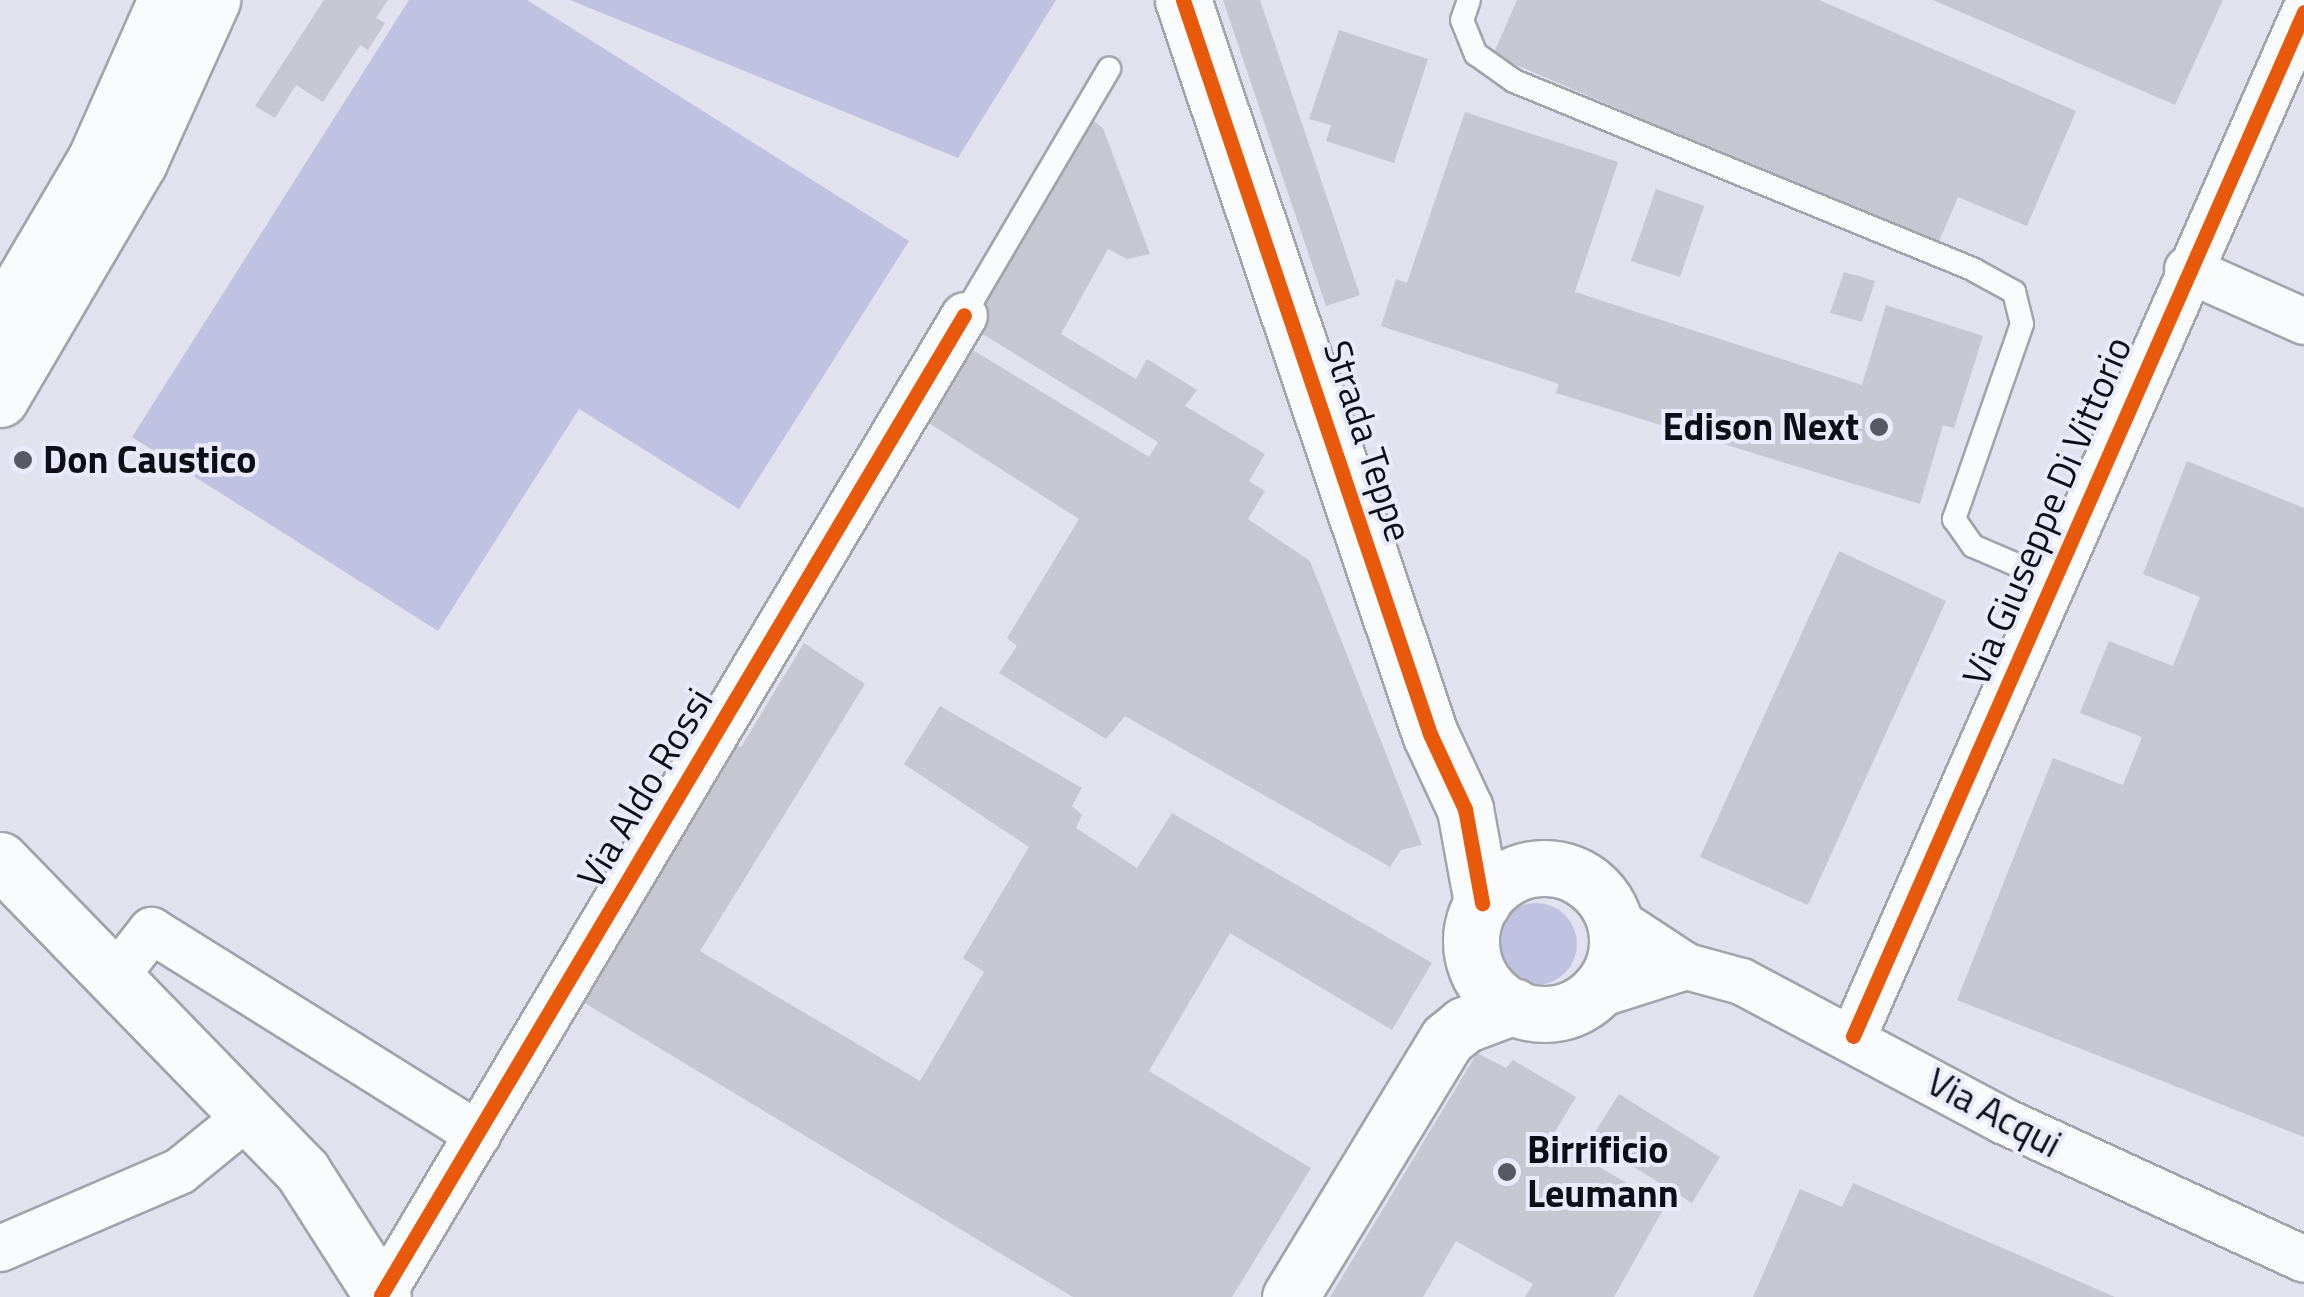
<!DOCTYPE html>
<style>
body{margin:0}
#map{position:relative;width:2304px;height:1297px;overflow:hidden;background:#e1e2ee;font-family:"Titillium Web",sans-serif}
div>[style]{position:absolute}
.green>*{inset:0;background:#c0c2e2}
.round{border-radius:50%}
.building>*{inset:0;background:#c7c7d1}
.roads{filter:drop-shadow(2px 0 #a2a3ab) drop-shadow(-2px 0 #a2a3ab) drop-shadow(0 2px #a2a3ab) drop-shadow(0 -2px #a2a3ab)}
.service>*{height:22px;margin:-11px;padding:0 11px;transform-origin:11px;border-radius:11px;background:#fafbfc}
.minor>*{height:45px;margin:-22.5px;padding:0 22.5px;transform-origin:22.5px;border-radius:22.5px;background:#fafbfc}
.tertiary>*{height:55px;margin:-27.5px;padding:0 27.5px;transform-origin:27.5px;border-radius:27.5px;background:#fafbfc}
.tertiary>.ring{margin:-27.5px;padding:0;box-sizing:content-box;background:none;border:55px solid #fafbfc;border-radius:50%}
.cycleway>*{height:15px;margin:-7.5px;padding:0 7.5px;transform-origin:7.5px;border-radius:7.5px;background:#e8590c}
.dots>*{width:28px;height:28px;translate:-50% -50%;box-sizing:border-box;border:5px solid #e9ebfd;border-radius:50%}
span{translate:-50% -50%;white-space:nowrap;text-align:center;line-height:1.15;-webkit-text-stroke:8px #e9ebfd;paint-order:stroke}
.poi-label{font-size:38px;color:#0d0e15;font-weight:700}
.right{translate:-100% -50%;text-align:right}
.left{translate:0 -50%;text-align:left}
.street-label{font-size:38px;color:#0d0e15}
</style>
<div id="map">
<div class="green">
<i style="clip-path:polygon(409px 0,527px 0,909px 241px,739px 509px,579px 409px,438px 631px,132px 437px)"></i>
<i style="clip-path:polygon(570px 0,1056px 0,958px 158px)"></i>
<i class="round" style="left:1495px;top:903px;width:82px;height:82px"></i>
</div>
<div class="building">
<i style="clip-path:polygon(324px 0,388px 0,376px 18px,385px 23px,368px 50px,360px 45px,323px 102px,296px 85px,275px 118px,255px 106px)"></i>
<i style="clip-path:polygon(1223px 0,1260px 0,1360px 295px,1326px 306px)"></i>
<i style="clip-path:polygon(1517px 0,1819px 0,2076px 111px,2027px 226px,1958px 197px,1937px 246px,1493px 55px)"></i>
<i style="clip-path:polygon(1933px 0,2223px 0,2175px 105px)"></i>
<i style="clip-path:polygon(1339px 30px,1428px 59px,1394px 163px,1326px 141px,1331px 125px,1309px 119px)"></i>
<i style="clip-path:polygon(1465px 112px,1618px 162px,1575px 292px,1862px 385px,1886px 305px,1983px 336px,1954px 428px,1943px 425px,1920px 504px,1556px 393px,1559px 384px,1381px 326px,1396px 279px,1407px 283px)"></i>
<i style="clip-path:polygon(1092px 120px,1103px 128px,1150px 254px,1127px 259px,1108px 249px,1061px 334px,1136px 379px,1147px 359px,1197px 390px,1185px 406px,1265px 454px,1249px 481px,1265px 491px,1248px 519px,1310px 561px,1422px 845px,1401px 850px,1390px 867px,1125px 716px,1106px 739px,999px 673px,1017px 646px,1007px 638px,1079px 519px,921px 418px,966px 346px,1149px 457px,1158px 442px,965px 323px)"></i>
<i style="clip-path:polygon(1656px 189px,1704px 206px,1680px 277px,1631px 261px)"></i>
<i style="clip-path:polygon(1844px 272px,1875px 281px,1862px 322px,1830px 313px)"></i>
<i style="clip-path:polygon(2187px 461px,2304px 508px,2304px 1137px,1957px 1000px,2053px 758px,2123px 785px,2142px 737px,2080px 713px,2109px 641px,2173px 666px,2200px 597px,2143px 574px)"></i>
<i style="clip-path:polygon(1839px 551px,1946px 601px,1808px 905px,1700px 857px)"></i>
<i style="clip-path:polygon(804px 643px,865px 684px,700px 951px,920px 1081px,984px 972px,963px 958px,1029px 847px,904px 764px,940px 706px,1082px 788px,1072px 806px,1082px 815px,1076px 828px,1137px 868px,1172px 813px,1432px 963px,1392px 1030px,1230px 933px,1149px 1071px,1311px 1168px,1232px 1297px,1073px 1297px,578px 999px,727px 741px,741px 747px)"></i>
<i style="clip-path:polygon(1477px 1053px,1506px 1068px,1513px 1060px,1576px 1097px,1551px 1138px,1665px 1206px,1614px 1297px,1525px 1297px,1533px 1284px,1456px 1241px,1423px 1297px,1330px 1297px)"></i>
<i style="clip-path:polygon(1619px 1094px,1720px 1157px,1692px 1203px,1590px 1140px)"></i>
<i style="clip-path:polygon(1853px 1183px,2115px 1297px,1753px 1297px,1800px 1189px,1842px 1207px)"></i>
</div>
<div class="roads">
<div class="service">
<i style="left:1469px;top:0;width:21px;rotate:109deg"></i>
<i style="left:1462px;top:20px;width:37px;rotate:68deg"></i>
<i style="left:1476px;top:54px;width:47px;rotate:35.4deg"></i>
<i style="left:1514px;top:81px;width:497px;rotate:22.3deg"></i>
<i style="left:1974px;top:270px;width:46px;rotate:28.8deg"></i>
<i style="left:2014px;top:292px;width:33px;rotate:76deg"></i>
<i style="left:2022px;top:324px;width:207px;rotate:109.2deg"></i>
<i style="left:1954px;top:519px;width:33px;rotate:55deg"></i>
<i style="left:1973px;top:546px;width:86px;rotate:23.3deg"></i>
<i style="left:964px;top:315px;width:286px;rotate:-59.5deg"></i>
</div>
<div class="minor">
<i style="left:2187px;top:269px;width:128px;rotate:24deg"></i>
<i style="left:1613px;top:918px;width:87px;rotate:33.3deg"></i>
<i style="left:1686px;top:966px;width:57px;rotate:15.3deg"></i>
<i style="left:1741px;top:981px;width:296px;rotate:28deg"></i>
<i style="left:2002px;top:1120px;width:332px;rotate:24.7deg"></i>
<i style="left:114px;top:977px;width:60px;rotate:-51.8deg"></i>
<i style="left:151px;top:930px;width:385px;rotate:32deg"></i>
<i style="left:1592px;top:996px;width:99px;rotate:-17.7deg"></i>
<i style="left:1853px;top:1036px;width:1119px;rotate:-66.23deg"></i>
<i style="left:0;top:1248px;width:195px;rotate:-23.3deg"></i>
<i style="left:179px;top:1171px;width:89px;rotate:-39.1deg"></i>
<i style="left:381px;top:1295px;width:1140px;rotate:-59.25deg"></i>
</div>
<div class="tertiary">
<i style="left:1183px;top:0;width:774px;rotate:71.4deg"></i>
<i style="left:1430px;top:734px;width:83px;rotate:65deg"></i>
<i style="left:1465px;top:809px;width:96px;rotate:79.7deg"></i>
<i style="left:0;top:321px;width:187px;rotate:-59.5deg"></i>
<i style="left:95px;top:160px;width:175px;rotate:-66.1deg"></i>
<i style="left:0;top:399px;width:275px;rotate:-59.6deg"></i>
<i style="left:139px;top:162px;width:178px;rotate:-65.7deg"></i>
<i style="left:0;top:860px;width:435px;rotate:45.8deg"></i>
<i style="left:303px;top:1172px;width:148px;rotate:57.4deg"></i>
<i class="ring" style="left:1471px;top:868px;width:91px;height:91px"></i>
<i style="left:1290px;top:1297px;width:302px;rotate:-58.7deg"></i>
<i style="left:1447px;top:1039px;width:22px;rotate:-39deg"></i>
<i style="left:1464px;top:1025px;width:53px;rotate:-20.8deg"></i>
</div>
</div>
<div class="cycleway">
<i style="left:1183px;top:0;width:774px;rotate:71.4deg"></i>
<i style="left:1430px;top:734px;width:83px;rotate:65deg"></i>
<i style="left:1465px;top:809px;width:96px;rotate:79.7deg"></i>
<i style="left:1853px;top:1036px;width:1119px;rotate:-66.23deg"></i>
<i style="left:381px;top:1295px;width:1140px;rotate:-59.25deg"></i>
</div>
<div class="dots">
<i style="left:1879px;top:427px;background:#575861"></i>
<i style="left:23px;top:460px;background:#575861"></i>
<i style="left:1507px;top:1172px;background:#575861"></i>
</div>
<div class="poi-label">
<span class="right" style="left:1859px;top:427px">Edison Next</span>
<span class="left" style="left:43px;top:460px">Don Caustico</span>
<span class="left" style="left:1527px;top:1172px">Birrificio<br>Leumann</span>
</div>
<div class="street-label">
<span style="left:1368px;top:441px;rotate:72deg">Strada Teppe</span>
<span style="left:2047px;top:511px;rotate:-67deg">Via Giuseppe Di Vittorio</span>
<span style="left:645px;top:788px;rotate:-59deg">Via Aldo Rossi</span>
<span style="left:1994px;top:1113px;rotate:28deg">Via Acqui</span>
</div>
</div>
